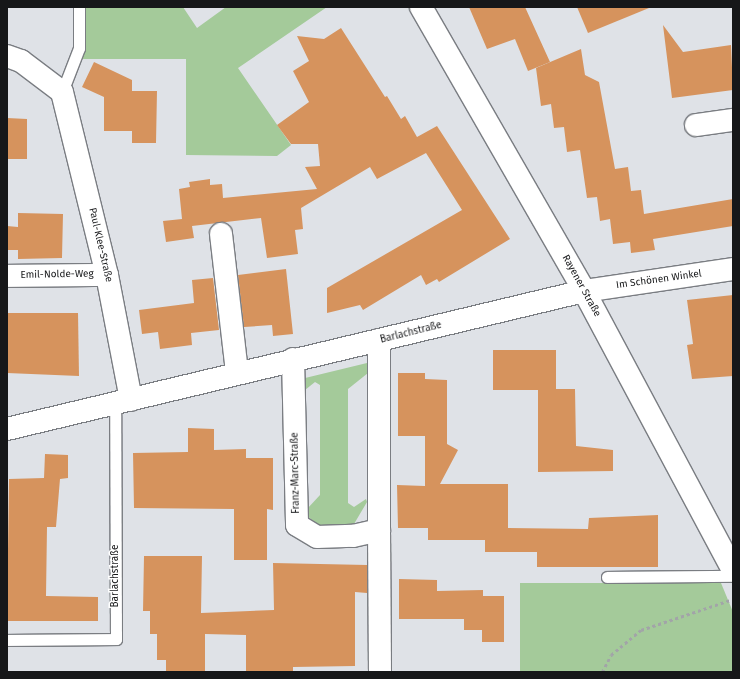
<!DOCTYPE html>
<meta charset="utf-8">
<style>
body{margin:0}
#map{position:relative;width:740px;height:679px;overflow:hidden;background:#dfe2e7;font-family:"Fira Sans",sans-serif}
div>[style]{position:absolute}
.green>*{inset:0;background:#a4ca9a}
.building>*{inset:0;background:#d6935d}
.path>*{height:2.5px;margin-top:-1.25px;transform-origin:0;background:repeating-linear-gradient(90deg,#a2a4a8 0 3px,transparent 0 6px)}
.roads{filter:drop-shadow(1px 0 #7a7d82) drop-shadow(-1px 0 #7a7d82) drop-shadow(0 1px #7a7d82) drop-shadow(0 -1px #7a7d82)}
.service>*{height:11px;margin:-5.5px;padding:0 5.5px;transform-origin:5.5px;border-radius:5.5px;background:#fff}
.minor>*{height:22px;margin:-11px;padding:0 11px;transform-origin:11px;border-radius:11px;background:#fff}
.tertiary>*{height:22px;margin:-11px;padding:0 11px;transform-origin:11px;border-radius:11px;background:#fff}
span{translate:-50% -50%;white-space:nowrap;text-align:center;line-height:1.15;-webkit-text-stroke:3px #fff;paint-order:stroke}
.street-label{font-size:10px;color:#161719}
.frame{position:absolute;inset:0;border:8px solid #161719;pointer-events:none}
</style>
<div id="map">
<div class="green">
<i style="clip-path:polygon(84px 7px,183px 7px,197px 28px,226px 7px,327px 7px,238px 68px,291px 145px,277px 156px,186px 155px,186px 59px,81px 59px)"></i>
<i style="clip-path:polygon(367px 363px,368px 373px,348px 389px,348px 503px,354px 507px,366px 499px,367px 502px,354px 524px,346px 528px,323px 528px,307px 516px,307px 509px,320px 495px,320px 385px,315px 382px,305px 390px,301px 379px)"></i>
<i style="clip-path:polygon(520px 583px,721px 583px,733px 612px,733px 672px,520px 672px)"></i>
</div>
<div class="building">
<i style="clip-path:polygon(469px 7px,525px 7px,550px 62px,528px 71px,515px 39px,487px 49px)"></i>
<i style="clip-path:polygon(577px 7px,649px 7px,649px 8px,588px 33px)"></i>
<i style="clip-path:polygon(663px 25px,683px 52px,731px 45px,733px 90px,672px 98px)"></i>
<i style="clip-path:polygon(341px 28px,385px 97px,387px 96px,401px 119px,405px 116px,417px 137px,437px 126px,510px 239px,439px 282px,437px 279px,426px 285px,421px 275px,363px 310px,360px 305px,327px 313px,327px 288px,462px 210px,426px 153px,377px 179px,370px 167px,301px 208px,303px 229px,295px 230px,298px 254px,267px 258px,261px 218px,192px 226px,194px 238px,166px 242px,163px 221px,182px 219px,179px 189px,190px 187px,189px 182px,210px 179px,210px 185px,222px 184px,223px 198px,317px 189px,305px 167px,320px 166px,318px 144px,291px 144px,277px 125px,309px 102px,293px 71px,309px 61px,297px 36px,324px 39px)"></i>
<i style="clip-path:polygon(581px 49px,585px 75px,599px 82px,615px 169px,628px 167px,631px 191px,641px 190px,644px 214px,733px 199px,733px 226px,653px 239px,655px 250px,631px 253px,630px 242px,613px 244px,610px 219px,600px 221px,597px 197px,587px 198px,580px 150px,567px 152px,564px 127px,554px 128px,551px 104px,541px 106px,536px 68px)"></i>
<i style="clip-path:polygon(94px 62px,132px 80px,132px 91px,157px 91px,156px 143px,132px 143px,132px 131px,104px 131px,104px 97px,82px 87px)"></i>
<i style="clip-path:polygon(7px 118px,27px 119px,27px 159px,7px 159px)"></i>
<i style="clip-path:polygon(18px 213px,63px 214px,62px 258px,18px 259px,18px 250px,7px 250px,7px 226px,18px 227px)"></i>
<i style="clip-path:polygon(286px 269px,293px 334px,273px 336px,272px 325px,244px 327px,238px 275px)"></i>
<i style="clip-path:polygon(213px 278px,219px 330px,191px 333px,192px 345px,160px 349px,158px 332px,142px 334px,139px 310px,194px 303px,192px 280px)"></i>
<i style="clip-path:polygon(733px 295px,733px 376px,692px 379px,687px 345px,693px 344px,687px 300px)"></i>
<i style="clip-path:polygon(7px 313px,78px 313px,79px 376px,7px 373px)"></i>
<i style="clip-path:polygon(493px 350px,556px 350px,556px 389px,575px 389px,576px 446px,613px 450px,613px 471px,538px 472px,538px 390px,556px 390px,493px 390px)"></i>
<i style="clip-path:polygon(398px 373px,425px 373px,425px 379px,447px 380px,447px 444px,458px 450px,440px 484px,508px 484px,508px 528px,588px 529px,589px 518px,658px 515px,658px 567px,537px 567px,537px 552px,485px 552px,485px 540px,428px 540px,428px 528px,398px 528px,397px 485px,425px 486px,425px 436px,398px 436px)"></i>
<i style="clip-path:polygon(188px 428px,214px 429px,214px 450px,246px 449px,246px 458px,273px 458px,273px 510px,267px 509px,267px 560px,234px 560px,234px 509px,134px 508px,133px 453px,188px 452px)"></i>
<i style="clip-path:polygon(45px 454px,68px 455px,68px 478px,60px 479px,56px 527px,47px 527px,46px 596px,98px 597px,98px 621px,7px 621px,9px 479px,44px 478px)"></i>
<i style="clip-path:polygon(144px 556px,202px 556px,201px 613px,274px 610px,273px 563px,367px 565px,367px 593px,355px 592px,355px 666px,293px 667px,293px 672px,246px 672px,246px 635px,205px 634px,205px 672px,166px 672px,166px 660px,157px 660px,157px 634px,150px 634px,150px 611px,143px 611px)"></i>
<i style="clip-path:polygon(399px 579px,437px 580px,437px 591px,483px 590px,483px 596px,504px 596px,504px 642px,482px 642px,482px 630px,464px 630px,464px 619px,399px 619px)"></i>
</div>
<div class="path">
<i style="left:602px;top:672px;width:19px;rotate:-62deg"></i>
<i style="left:611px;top:655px;width:39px;rotate:-40deg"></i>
<i style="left:641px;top:630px;width:97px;rotate:-18.6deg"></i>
</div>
<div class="roads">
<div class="service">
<i style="left:62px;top:92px;width:47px;rotate:-68.9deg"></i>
<i style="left:79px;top:48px;width:41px;rotate:-90deg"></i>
<i style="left:607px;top:577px;width:126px;rotate:-0.5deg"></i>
<i style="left:7px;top:640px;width:109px;rotate:-0.5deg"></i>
<i style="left:116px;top:639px;width:236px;rotate:-90.2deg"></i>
</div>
<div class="minor">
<i style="left:7px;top:56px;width:15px;rotate:20deg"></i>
<i style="left:21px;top:61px;width:51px;rotate:37.1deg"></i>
<i style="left:62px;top:92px;width:188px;rotate:76.2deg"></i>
<i style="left:107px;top:275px;width:127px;rotate:79.1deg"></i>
<i style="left:696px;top:125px;width:37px;rotate:-8deg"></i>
<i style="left:221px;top:234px;width:140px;rotate:83.4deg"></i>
<i style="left:7px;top:276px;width:100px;rotate:-0.6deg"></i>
<i style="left:293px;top:359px;width:166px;rotate:88.6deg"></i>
<i style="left:297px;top:525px;width:23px;rotate:31deg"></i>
<i style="left:317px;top:537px;width:36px;rotate:-2deg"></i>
<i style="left:353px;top:536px;width:27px;rotate:-13deg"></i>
<i style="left:379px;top:530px;width:190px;rotate:-90deg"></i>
<i style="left:7px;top:429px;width:593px;rotate:-13.45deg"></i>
<i style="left:584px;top:291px;width:151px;rotate:-8.4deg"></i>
<i style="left:379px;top:530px;width:142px;rotate:89.6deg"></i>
</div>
<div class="tertiary">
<i style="left:421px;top:7px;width:327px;rotate:60.1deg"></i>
<i style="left:584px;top:291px;width:316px;rotate:61.9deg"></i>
</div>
</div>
<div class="street-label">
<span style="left:100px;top:245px;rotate:77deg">Paul-Klee-Straße</span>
<span style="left:57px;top:275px;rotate:-1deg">Emil-Nolde-Weg</span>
<span style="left:659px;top:280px;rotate:-8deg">Im Schönen Winkel</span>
<span style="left:581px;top:286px;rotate:61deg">Rayener Straße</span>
<span style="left:411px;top:333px;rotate:-14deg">Barlachstraße</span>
<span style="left:296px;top:473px;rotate:-91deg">Franz-Marc-Straße</span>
<span style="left:116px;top:576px;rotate:-90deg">Barlachstraße</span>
</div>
<div class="frame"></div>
</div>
